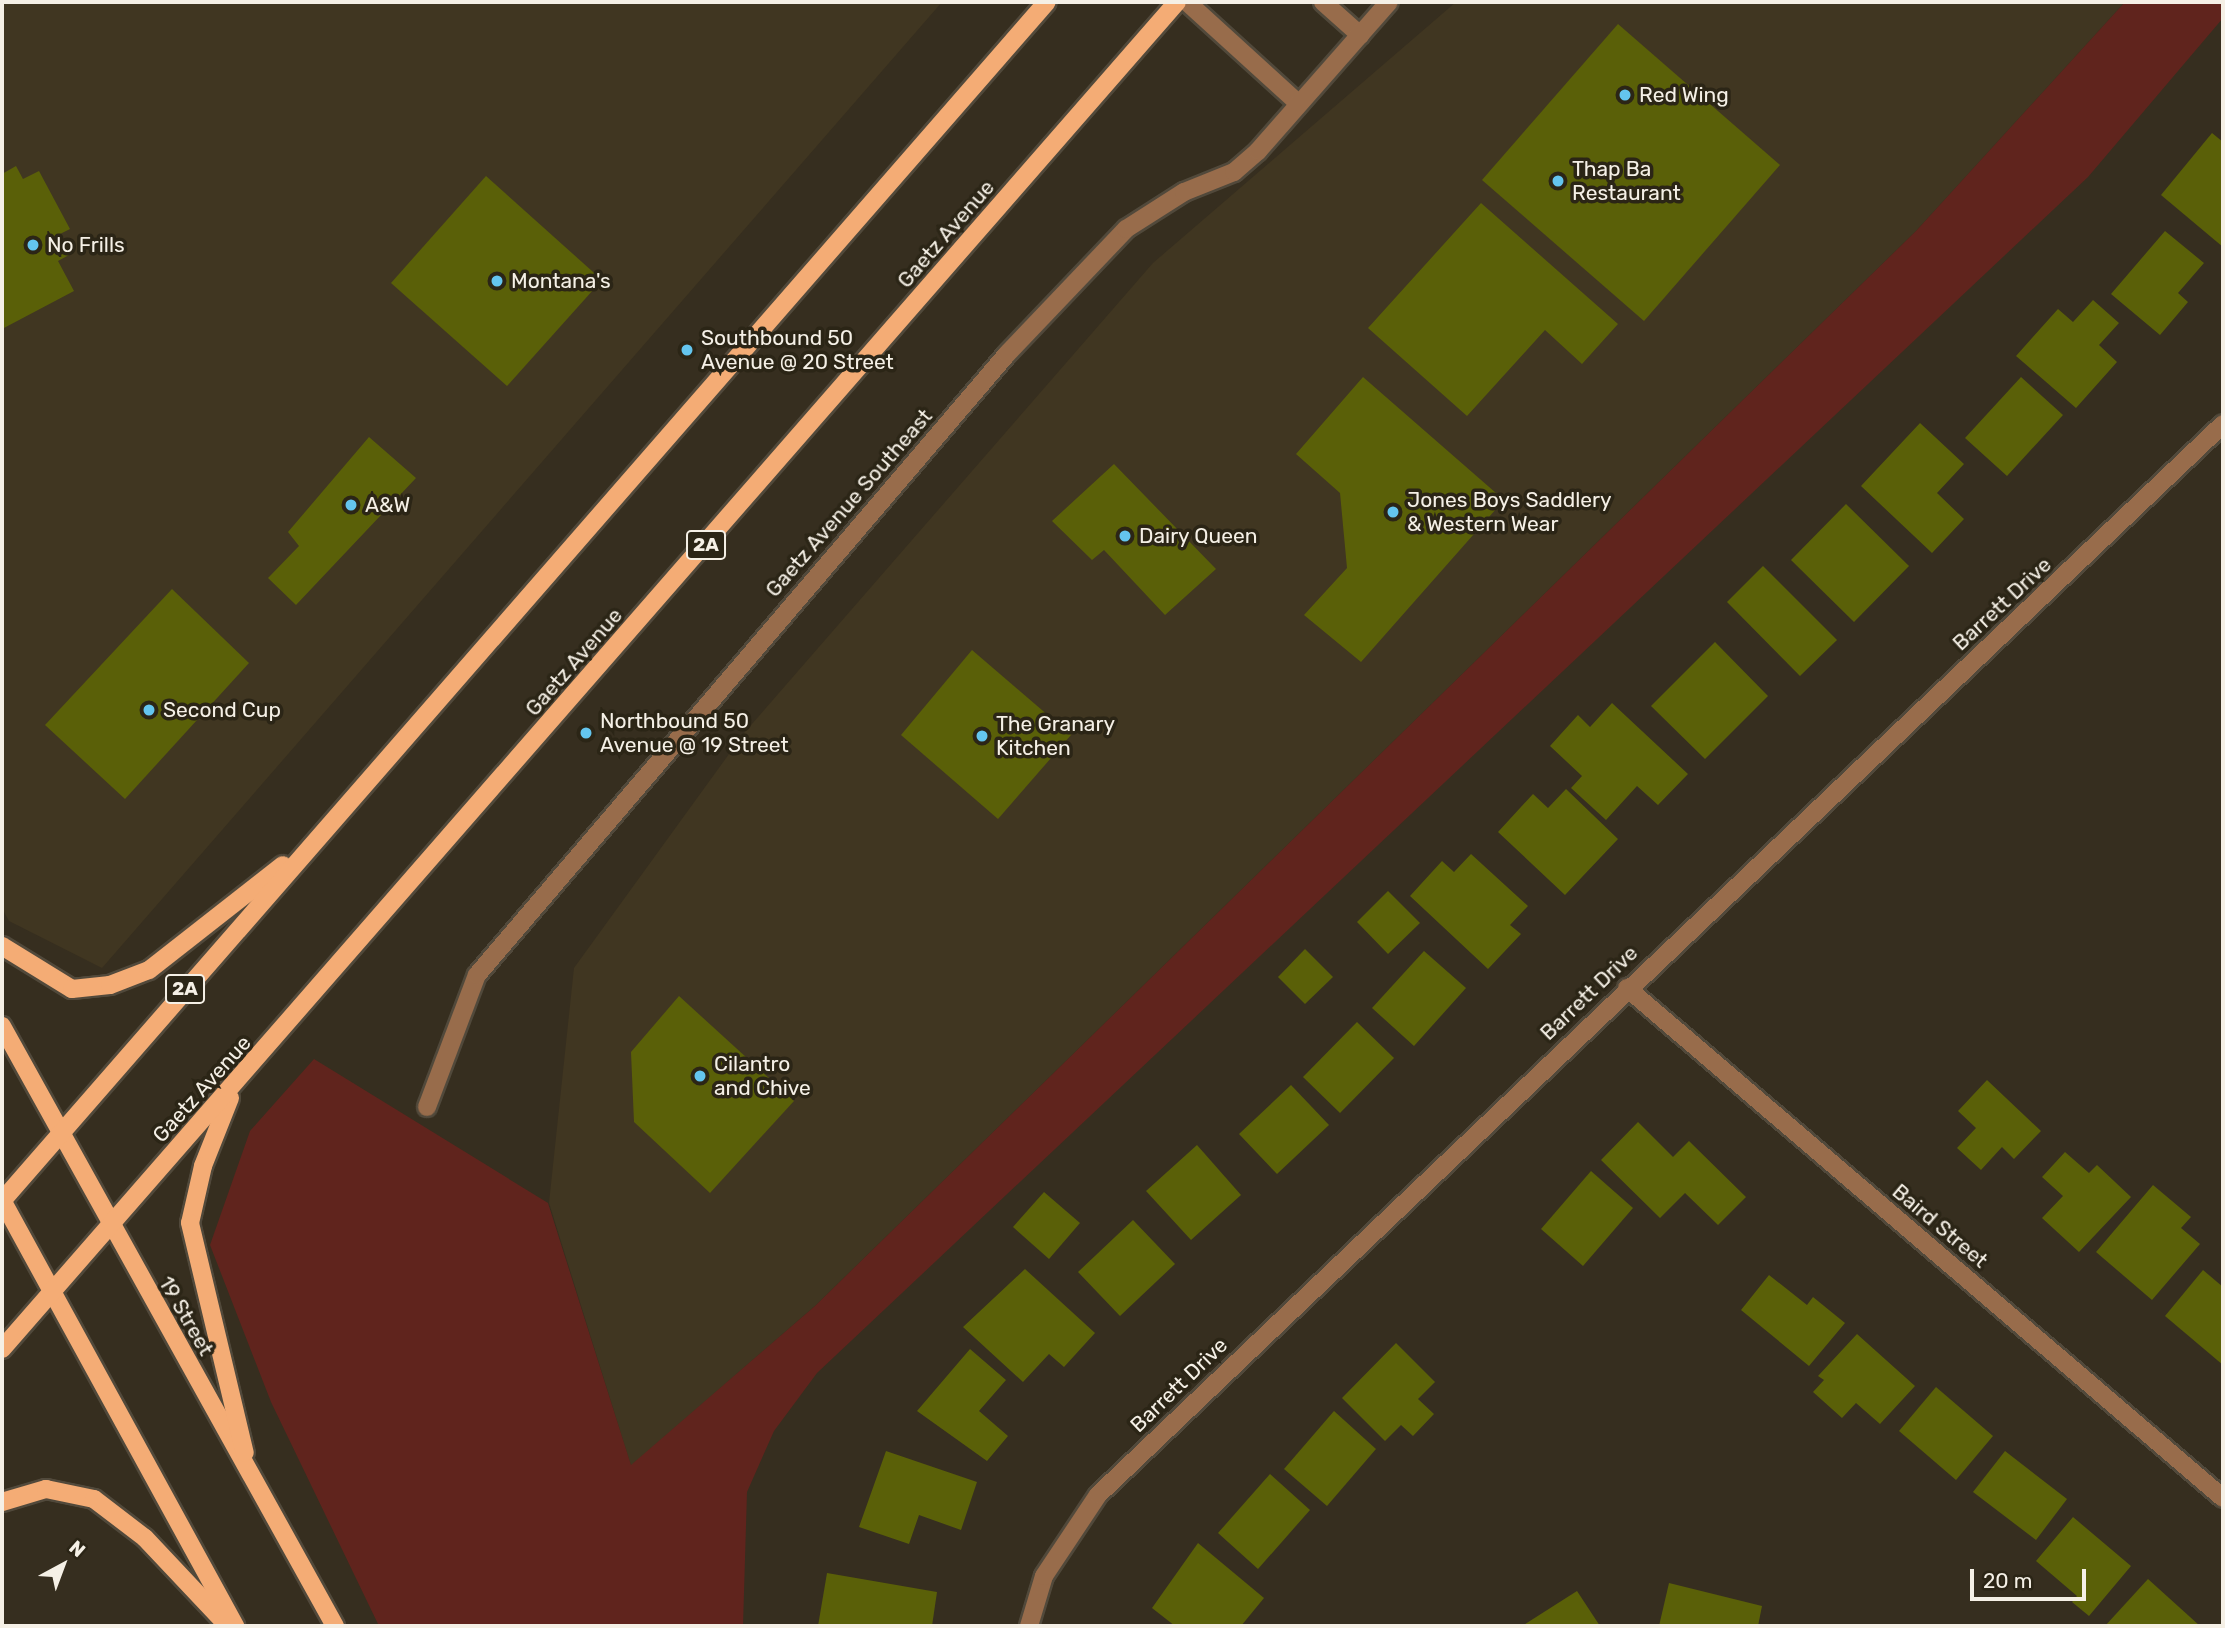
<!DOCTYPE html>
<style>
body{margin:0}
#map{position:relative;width:2225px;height:1628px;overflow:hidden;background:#362e1f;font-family:Rubik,sans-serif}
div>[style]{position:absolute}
.built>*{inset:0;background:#403621}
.green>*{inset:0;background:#60241d}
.building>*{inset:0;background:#5a6008}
.roads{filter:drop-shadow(2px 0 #51493b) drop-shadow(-2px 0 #51493b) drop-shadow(0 2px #51493b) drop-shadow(0 -2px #51493b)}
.minor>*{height:18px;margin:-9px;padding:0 9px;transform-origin:9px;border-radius:9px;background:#986c4b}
.major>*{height:18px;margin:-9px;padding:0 9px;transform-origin:9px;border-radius:9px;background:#f4ac75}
.dots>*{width:19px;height:19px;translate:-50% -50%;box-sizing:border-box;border:4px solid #2b2516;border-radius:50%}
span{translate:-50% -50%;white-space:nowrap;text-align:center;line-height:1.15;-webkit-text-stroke:7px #2b2516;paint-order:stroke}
.shield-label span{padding:2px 5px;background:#2b2516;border:2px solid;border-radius:5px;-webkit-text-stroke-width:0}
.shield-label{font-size:19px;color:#f5f0e6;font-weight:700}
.poi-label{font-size:21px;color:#f5f0e6}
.left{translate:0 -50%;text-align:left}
.street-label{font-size:21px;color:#f5f0e6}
.frame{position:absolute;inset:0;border:4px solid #f5f0e6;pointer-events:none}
.north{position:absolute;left:28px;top:1530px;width:70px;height:70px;-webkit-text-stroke:5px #2b2516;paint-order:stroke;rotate:41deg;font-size:19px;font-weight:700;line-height:28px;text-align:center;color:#f5f0e6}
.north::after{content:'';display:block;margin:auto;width:24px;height:32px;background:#f5f0e6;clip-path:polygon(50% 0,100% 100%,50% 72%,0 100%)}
.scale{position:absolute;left:1970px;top:1569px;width:116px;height:32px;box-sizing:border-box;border:4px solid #f5f0e6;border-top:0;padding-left:9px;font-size:21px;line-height:24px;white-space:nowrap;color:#f5f0e6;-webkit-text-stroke:5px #2b2516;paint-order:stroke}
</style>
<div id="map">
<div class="built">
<i style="clip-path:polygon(2px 2px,942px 2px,102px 968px,9px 921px,2px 908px)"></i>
<i style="clip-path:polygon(1456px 2px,2125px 2px,1916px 231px,815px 1306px,631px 1466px,549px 1203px,574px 968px,745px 732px,1153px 263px)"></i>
</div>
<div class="green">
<i style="clip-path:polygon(2125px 2px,2223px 2px,2223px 18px,2088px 177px,817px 1373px,774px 1431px,747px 1492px,743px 1626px,379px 1626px,271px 1402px,210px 1245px,250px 1131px,314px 1059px,548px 1203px,631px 1465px,815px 1306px,1916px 231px)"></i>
</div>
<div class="building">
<i style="clip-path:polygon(1618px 24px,1780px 165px,1644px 321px,1482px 180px)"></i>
<i style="clip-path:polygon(2212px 133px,2223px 142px,2223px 247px,2161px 195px)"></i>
<i style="clip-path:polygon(16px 166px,23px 179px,39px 171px,70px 229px,58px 235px,69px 255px,58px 261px,74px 291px,2px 329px,2px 174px)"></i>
<i style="clip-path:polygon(486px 176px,602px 280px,507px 386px,391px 283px)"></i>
<i style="clip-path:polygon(1481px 203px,1618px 324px,1582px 364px,1545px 330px,1467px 416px,1368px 328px)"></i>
<i style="clip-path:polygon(2165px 231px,2204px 263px,2178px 293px,2188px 302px,2160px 335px,2111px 294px)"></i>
<i style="clip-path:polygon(2093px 300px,2119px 323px,2099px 345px,2117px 362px,2076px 408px,2016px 356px,2058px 309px,2073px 322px)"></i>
<i style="clip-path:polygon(1363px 377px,1504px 500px,1361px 662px,1304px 615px,1347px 568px,1340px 493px,1296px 454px)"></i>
<i style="clip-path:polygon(2021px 377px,2063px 415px,2007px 476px,1965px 438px)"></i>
<i style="clip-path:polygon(1920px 423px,1964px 464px,1937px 493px,1964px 519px,1932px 553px,1861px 486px)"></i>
<i style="clip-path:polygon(369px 437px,416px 478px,296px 605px,268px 578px,299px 546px,288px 532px)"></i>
<i style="clip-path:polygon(1114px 464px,1216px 569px,1165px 615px,1104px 550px,1092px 560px,1052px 521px)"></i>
<i style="clip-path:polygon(1846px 504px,1909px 566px,1854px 622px,1791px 560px)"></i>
<i style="clip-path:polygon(1763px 566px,1837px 640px,1800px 676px,1727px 602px)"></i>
<i style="clip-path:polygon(172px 589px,249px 663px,125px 799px,45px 725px)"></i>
<i style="clip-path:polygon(1715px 642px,1768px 696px,1705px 759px,1651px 706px)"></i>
<i style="clip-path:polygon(972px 650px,1071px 735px,998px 819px,901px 735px)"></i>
<i style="clip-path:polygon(1612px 703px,1688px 774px,1658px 805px,1637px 786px,1606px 820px,1571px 788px,1582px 776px,1550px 746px,1578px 715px,1590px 727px)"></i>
<i style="clip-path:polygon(1566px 789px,1618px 839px,1565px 895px,1498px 832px,1533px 794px,1548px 808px)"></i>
<i style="clip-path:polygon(1471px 854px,1528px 906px,1510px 925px,1521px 934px,1488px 969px,1410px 896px,1442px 861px,1454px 872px)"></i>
<i style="clip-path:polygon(1388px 891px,1420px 923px,1388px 954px,1357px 922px)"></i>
<i style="clip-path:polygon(1305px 949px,1333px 977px,1305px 1004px,1278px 977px)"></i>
<i style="clip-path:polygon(1424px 951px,1466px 988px,1414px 1046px,1372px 1008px)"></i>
<i style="clip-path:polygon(679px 996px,794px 1101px,710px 1193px,634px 1122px,631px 1052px)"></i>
<i style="clip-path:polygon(1357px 1022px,1394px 1058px,1340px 1113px,1303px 1077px)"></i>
<i style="clip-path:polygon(1987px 1080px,2041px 1131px,2014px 1159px,2002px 1147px,1981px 1170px,1957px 1148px,1976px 1128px,1958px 1111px)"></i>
<i style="clip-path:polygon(1291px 1085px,1329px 1125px,1277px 1174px,1239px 1134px)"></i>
<i style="clip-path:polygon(1638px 1122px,1673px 1157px,1689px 1141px,1746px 1197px,1718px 1225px,1685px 1193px,1660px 1218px,1601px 1160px)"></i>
<i style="clip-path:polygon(1197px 1145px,1241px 1195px,1191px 1240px,1146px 1191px)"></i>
<i style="clip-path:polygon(2065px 1152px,2089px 1173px,2097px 1165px,2131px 1197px,2079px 1252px,2042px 1218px,2063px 1196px,2042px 1177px)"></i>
<i style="clip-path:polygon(1591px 1171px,1633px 1208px,1583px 1266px,1541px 1229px)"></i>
<i style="clip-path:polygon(2153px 1185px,2191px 1217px,2181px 1228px,2200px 1244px,2152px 1300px,2096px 1252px)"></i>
<i style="clip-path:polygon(1044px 1192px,1080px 1223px,1049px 1259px,1013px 1227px)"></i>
<i style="clip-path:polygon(1133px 1220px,1175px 1264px,1120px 1316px,1078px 1272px)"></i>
<i style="clip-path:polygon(1025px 1269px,1095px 1333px,1064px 1367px,1049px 1354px,1023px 1382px,963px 1327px)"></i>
<i style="clip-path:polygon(2203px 1270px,2223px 1287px,2223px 1365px,2165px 1316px)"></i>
<i style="clip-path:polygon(1769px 1275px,1807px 1305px,1813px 1297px,1845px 1323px,1809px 1366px,1741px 1310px)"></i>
<i style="clip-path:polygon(1857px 1334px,1915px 1386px,1880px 1424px,1856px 1403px,1842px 1418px,1813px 1392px,1824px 1380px,1818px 1376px)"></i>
<i style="clip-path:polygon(1396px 1343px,1435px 1382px,1418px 1399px,1434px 1414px,1413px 1436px,1401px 1425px,1385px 1441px,1342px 1398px)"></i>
<i style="clip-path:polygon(970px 1349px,1006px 1380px,979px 1411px,1008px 1436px,987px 1461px,917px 1411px)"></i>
<i style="clip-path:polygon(1936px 1387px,1993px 1436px,1956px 1480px,1899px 1431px)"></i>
<i style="clip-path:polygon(1334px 1411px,1376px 1449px,1327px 1506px,1284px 1469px)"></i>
<i style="clip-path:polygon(886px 1451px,977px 1482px,961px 1530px,919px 1515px,909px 1544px,859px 1527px)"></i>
<i style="clip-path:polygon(2005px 1451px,2067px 1499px,2036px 1540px,1973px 1492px)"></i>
<i style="clip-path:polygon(1270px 1474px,1310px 1510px,1258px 1569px,1218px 1533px)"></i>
<i style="clip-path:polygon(2073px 1517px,2131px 1566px,2089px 1616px,2072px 1602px,2077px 1596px,2036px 1561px)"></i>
<i style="clip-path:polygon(1198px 1543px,1264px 1598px,1241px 1626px,1175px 1626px,1152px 1608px)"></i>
<i style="clip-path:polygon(827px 1573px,937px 1592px,932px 1626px,818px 1626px)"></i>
<i style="clip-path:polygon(2148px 1579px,2200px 1626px,2105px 1626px)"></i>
<i style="clip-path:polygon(1669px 1583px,1762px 1606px,1758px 1626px,1659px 1626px)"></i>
<i style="clip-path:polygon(1577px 1591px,1600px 1626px,1522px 1626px)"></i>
</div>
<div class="roads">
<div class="minor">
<i style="left:1187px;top:2px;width:151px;rotate:42.3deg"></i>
<i style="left:1323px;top:2px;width:50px;rotate:41.7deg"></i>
<i style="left:1627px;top:988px;width:784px;rotate:40.55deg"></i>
<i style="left:427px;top:1107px;width:141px;rotate:-69.3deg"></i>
<i style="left:477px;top:975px;width:816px;rotate:-49.52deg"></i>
<i style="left:1007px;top:354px;width:173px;rotate:-46.4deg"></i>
<i style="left:1126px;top:229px;width:69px;rotate:-32.5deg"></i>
<i style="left:1184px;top:192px;width:54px;rotate:-21.8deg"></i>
<i style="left:1234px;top:172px;width:32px;rotate:-41deg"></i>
<i style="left:1258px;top:151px;width:198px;rotate:-48.7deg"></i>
<i style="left:1029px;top:1626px;width:52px;rotate:-73.3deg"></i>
<i style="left:1044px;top:1576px;width:97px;rotate:-56.3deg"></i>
<i style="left:1098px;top:1495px;width:1553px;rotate:-43.59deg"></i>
</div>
<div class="major">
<i style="left:2px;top:946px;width:82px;rotate:31.6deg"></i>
<i style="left:72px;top:989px;width:38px;rotate:-6deg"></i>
<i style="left:110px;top:985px;width:42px;rotate:-21deg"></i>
<i style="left:149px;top:970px;width:170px;rotate:-38.1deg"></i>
<i style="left:2px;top:1026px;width:686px;rotate:60.97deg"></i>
<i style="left:230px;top:1098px;width:73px;rotate:111.7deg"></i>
<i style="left:203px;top:1166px;width:58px;rotate:102.8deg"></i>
<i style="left:190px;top:1223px;width:236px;rotate:76.6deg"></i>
<i style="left:2px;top:1200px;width:486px;rotate:61.3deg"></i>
<i style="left:2px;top:1201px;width:1590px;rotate:-48.93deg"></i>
<i style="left:2px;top:1349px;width:1787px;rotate:-48.9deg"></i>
<i style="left:2px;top:1502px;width:46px;rotate:-16.5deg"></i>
<i style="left:46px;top:1489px;width:49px;rotate:11.8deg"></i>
<i style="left:94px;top:1499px;width:64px;rotate:37.4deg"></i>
<i style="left:145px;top:1538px;width:120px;rotate:46.7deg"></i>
</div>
</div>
<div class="dots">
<i style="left:1625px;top:95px;background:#64c5ee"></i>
<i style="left:1558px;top:181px;background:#64c5ee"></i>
<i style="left:33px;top:245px;background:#64c5ee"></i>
<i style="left:497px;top:281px;background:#64c5ee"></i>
<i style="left:687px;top:350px;background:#64c5ee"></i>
<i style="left:351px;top:505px;background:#64c5ee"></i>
<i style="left:1393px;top:512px;background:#64c5ee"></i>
<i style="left:1125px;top:536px;background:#64c5ee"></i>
<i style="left:149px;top:710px;background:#64c5ee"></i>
<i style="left:586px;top:733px;background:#64c5ee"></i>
<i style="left:982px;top:736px;background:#64c5ee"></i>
<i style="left:700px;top:1076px;background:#64c5ee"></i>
</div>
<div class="shield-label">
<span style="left:706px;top:545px">2A</span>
<span style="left:185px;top:989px">2A</span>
</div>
<div class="poi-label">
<span class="left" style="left:1639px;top:95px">Red Wing</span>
<span class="left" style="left:1572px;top:181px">Thap Ba<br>Restaurant</span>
<span class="left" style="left:47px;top:245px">No Frills</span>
<span class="left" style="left:511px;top:281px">Montana's</span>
<span class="left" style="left:701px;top:350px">Southbound 50<br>Avenue @ 20 Street</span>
<span class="left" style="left:1407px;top:512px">Jones Boys Saddlery<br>&amp; Western Wear</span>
<span class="left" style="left:365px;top:505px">A&amp;W</span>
<span class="left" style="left:1139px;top:536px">Dairy Queen</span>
<span class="left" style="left:163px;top:710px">Second Cup</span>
<span class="left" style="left:600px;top:733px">Northbound 50<br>Avenue @ 19 Street</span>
<span class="left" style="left:996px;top:736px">The Granary<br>Kitchen</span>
<span class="left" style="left:714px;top:1076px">Cilantro<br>and Chive</span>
</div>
<div class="street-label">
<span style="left:946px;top:234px;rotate:-49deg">Gaetz Avenue</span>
<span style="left:849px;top:503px;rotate:-49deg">Gaetz Avenue Southeast</span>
<span style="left:2002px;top:604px;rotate:-43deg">Barrett Drive</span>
<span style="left:574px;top:662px;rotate:-49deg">Gaetz Avenue</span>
<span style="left:1589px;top:993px;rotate:-44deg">Barrett Drive</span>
<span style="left:202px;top:1089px;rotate:-48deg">Gaetz Avenue</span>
<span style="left:1940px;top:1226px;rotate:40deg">Baird Street</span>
<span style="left:186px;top:1316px;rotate:60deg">19 Street</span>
<span style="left:1179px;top:1385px;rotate:-44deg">Barrett Drive</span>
</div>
<div class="frame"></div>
<div class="north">N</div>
<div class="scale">20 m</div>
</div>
